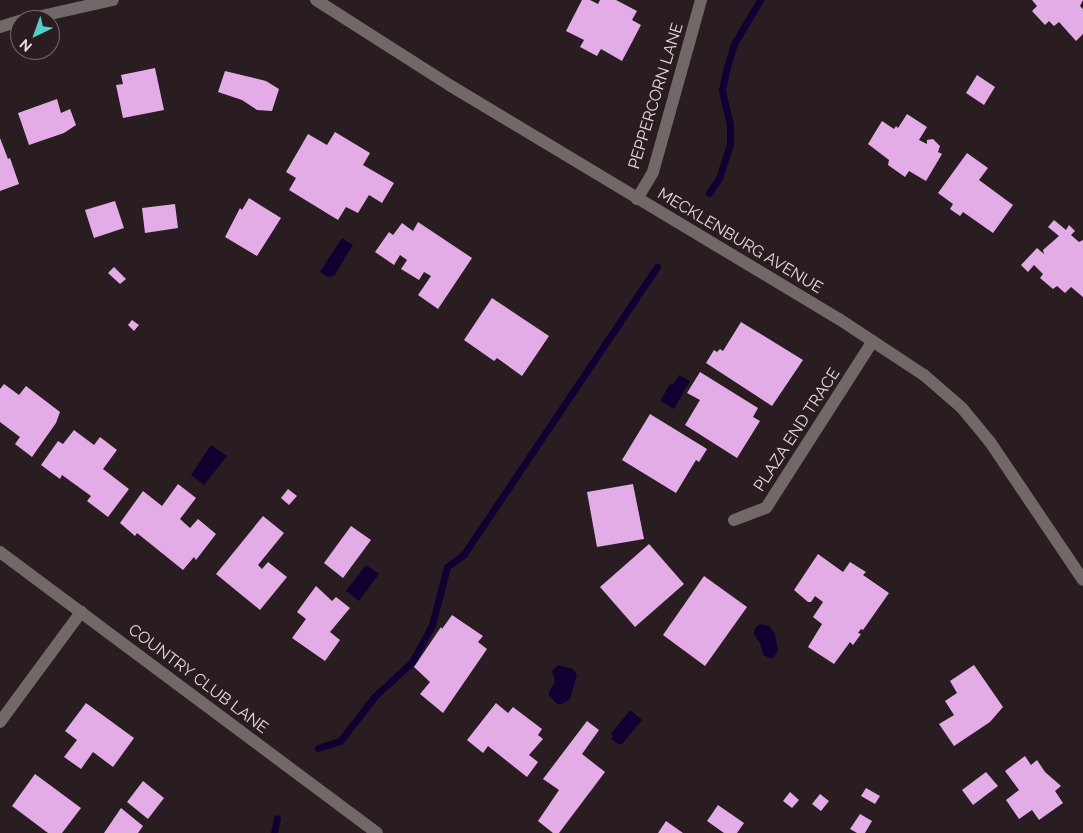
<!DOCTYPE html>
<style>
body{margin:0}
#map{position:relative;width:1083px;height:833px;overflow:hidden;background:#2a1d21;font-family:Raleway,sans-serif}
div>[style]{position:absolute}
.water>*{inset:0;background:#100032}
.stream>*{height:7px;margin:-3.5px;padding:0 3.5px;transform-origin:3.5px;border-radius:3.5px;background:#100032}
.building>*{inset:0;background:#e3ace6}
.minor>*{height:12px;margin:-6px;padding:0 6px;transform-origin:6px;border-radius:6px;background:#716967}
span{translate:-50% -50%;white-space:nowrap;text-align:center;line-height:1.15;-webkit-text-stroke:5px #2a1d21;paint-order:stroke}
.street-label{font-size:16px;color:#e5dcde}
.north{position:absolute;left:10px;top:10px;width:50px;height:50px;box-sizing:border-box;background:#2a1d21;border:1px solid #75696d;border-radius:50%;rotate:222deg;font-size:14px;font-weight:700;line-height:20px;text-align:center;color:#e5dcde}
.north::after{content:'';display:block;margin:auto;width:18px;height:22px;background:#55cec5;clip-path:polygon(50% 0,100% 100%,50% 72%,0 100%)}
</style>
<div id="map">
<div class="water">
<i style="clip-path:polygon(342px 238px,353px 245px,334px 276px,327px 277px,320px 272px)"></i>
<i style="clip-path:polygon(679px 375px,690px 381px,674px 409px,660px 401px,670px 384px,673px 385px)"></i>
<i style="clip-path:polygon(211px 445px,227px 456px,204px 485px,191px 475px)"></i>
<i style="clip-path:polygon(366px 565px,379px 574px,359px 601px,346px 591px)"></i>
<i style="clip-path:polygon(760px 624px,769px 626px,775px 634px,778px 651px,772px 659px,763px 655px,760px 643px,754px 634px,755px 628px)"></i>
<i style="clip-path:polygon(558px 665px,573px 669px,577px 675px,570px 699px,562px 704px,557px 704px,548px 694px,555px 682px,552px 671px)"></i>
<i style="clip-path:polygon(630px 710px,642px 720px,622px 744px,618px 744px,611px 739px,613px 736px,611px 734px)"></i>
</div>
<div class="stream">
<i style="left:709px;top:193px;width:18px;rotate:-56deg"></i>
<i style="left:719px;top:178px;width:36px;rotate:-72deg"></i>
<i style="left:730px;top:144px;width:19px;rotate:-90deg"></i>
<i style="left:730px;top:125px;width:36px;rotate:-103deg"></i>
<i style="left:722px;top:90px;width:24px;rotate:-78deg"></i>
<i style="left:727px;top:67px;width:24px;rotate:-73deg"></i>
<i style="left:734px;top:44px;width:51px;rotate:-59.4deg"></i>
<i style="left:318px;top:748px;width:23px;rotate:-18deg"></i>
<i style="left:340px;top:741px;width:57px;rotate:-52.1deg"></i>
<i style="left:375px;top:696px;width:50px;rotate:-42.6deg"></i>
<i style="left:412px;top:662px;width:42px;rotate:-61.6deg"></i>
<i style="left:432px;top:625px;width:60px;rotate:-75.5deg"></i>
<i style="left:447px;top:567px;width:21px;rotate:-37deg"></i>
<i style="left:464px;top:554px;width:346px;rotate:-56.1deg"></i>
<i style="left:274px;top:833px;width:15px;rotate:-79deg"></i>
</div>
<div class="building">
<i style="clip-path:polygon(582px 0,590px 0,598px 4px,600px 0,616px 0,637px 11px,632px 20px,641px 25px,622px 61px,601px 49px,597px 56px,580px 47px,584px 40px,566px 31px)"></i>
<i style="clip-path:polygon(1032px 0,1083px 0,1080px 6px,1083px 9px,1083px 34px,1076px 41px,1059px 22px,1054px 26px,1049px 21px,1045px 25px,1032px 11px,1037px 6px)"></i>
<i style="clip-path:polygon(155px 68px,164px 110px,123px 118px,116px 85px,123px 84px,121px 75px)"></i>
<i style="clip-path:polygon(225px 71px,266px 81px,279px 89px,272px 111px,257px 110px,242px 100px,218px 92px)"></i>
<i style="clip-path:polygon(977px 75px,995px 87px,984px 105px,966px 93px)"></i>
<i style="clip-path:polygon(57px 99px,61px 113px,70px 109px,76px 125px,64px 133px,29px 145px,18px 113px)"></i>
<i style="clip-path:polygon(907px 114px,927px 127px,919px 140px,927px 144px,927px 140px,933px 139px,940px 146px,938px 152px,942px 154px,926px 181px,909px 171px,905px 177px,888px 165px,889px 160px,868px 144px,882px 121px,894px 129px,896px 126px,898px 128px)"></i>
<i style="clip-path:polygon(335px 132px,370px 153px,363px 165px,394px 183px,382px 203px,369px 195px,358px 213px,346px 207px,338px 220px,289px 190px,296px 178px,286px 172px,308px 134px,327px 145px)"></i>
<i style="clip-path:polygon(0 138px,8px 159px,10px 158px,19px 184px,0 191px)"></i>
<i style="clip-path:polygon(967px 153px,988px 168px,979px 180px,1013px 205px,993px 233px,963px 212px,960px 216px,950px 209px,953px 204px,938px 193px)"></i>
<i style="clip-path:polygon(249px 198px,281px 218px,257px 256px,225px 237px,240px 208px,242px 210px)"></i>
<i style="clip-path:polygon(115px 201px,124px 228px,94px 238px,85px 210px)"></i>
<i style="clip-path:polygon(175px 204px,178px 228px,145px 233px,142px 208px)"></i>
<i style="clip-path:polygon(1054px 220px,1066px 230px,1069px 225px,1075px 231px,1071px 235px,1079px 242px,1083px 240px,1083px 297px,1071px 287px,1065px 293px,1057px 286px,1053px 289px,1040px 278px,1043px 274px,1034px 265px,1028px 272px,1021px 265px,1037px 248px,1044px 254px,1043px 250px,1059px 236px,1048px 227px)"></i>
<i style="clip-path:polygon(418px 222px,472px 258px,438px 309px,418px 295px,431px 276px,424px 272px,419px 280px,401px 269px,407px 260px,400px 255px,394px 265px,375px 252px,389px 232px,393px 235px,402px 223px,413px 231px)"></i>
<i style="clip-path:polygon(114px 267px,126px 279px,120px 284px,108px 273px)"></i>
<i style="clip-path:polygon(492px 298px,549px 336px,522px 376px,497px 358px,494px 361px,464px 340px)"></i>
<i style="clip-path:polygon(132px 320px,139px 325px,134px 331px,128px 325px)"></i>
<i style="clip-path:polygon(741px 322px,803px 360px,772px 406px,706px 363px,714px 350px,717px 352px,720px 349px,723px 351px)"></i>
<i style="clip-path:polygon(700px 372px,758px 408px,753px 417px,760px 421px,737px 458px,685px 425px,700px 400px,687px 393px)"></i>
<i style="clip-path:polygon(4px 384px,19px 395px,26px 386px,60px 412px,56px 423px,32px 457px,15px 444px,20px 437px,0 422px,0 389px)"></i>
<i style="clip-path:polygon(650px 414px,707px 449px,699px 462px,696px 460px,676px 493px,622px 460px)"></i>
<i style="clip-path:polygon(74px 430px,94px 445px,100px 437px,117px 450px,103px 469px,129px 489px,108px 517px,87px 501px,91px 496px,62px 475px,60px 479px,41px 465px,58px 441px,63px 444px)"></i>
<i style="clip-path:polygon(178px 484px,196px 498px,180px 519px,190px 528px,198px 519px,216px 534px,196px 560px,194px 557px,183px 570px,137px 533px,135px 536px,120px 523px,143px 491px,162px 506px)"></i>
<i style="clip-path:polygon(633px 484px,644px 539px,597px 547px,587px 492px)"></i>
<i style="clip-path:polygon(288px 489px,297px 496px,289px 505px,281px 498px)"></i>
<i style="clip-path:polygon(263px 516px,284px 533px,258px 565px,262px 569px,268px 562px,287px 577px,260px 610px,216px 574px)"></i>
<i style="clip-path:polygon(351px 526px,371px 540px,343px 578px,324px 563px)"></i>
<i style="clip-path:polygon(649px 544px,684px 584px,635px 627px,600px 587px)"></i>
<i style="clip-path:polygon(818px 554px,843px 572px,850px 562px,866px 572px,863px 575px,889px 593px,863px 630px,861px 629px,858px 633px,861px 634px,853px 645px,850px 642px,834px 664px,808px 647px,822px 624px,813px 617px,823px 602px,815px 596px,811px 602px,808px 602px,794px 590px)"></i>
<i style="clip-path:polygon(704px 576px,747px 607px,705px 666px,663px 635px)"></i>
<i style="clip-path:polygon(316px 586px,332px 601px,336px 597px,350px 608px,330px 632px,340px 640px,325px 661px,292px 638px,306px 619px,297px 612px)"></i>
<i style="clip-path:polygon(452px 615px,483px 636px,478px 642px,487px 649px,443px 713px,420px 694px,430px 682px,414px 667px,441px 627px,442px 629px)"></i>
<i style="clip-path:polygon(974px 665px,1003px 707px,990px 722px,954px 746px,939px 724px,954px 715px,945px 701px,957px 693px,950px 681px)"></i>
<i style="clip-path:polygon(86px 703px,134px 738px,113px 767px,93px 752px,81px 769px,64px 757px,77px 740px,65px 731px)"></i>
<i style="clip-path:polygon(496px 703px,508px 713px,513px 707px,542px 729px,538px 735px,543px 739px,529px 755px,538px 762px,527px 777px,488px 746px,483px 753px,467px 740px)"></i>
<i style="clip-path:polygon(587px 721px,599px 730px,582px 754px,605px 772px,559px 833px,553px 833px,538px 821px,559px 790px,543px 779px)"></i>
<i style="clip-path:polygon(1025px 756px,1031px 765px,1037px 760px,1045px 772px,1061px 786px,1055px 791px,1063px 803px,1039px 820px,1032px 810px,1019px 819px,1006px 800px,1019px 790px,1005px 771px)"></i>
<i style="clip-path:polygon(986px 772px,998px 786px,973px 805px,962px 790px)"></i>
<i style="clip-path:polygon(35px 774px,81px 808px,62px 833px,48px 833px,12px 806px)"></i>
<i style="clip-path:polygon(143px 781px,164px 798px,148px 819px,127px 802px)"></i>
<i style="clip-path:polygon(866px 788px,880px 796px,875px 804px,861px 796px)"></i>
<i style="clip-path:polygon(790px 792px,799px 800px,792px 808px,783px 801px)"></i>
<i style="clip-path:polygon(820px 794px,829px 801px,821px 811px,812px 804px)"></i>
<i style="clip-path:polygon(718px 805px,744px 823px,737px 833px,724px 833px,707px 821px)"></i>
<i style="clip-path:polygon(121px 808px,143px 826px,138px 833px,104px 833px)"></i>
<i style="clip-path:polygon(860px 814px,872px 821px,865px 833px,857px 833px,850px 829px)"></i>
<i style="clip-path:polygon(666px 821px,683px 833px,658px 833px)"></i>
</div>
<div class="minor">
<i style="left:316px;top:0;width:160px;rotate:32.5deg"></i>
<i style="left:451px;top:86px;width:453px;rotate:31deg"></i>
<i style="left:839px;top:319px;width:102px;rotate:33.4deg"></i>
<i style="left:924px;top:375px;width:50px;rotate:41deg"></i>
<i style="left:962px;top:408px;width:44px;rotate:50.5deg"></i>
<i style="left:990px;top:442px;width:166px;rotate:56deg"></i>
<i style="left:24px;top:20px;width:91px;rotate:-12.7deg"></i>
<i style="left:0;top:27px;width:21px;rotate:-17deg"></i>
<i style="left:637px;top:199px;width:31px;rotate:-59deg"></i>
<i style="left:653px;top:172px;width:179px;rotate:-74.4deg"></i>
<i style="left:734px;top:520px;width:34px;rotate:-21deg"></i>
<i style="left:766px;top:508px;width:198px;rotate:-57.4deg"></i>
<i style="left:0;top:552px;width:470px;rotate:36.7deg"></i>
<i style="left:0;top:722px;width:137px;rotate:-53.6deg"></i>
</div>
<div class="street-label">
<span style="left:656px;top:96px;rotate:-73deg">PEPPERCORN LANE</span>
<span style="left:740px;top:241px;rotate:31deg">MECKLENBURG AVENUE</span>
<span style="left:797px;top:430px;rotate:-57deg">PLAZA END TRACE</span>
<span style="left:198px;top:679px;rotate:37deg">COUNTRY CLUB LANE</span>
</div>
<div class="north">N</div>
</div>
